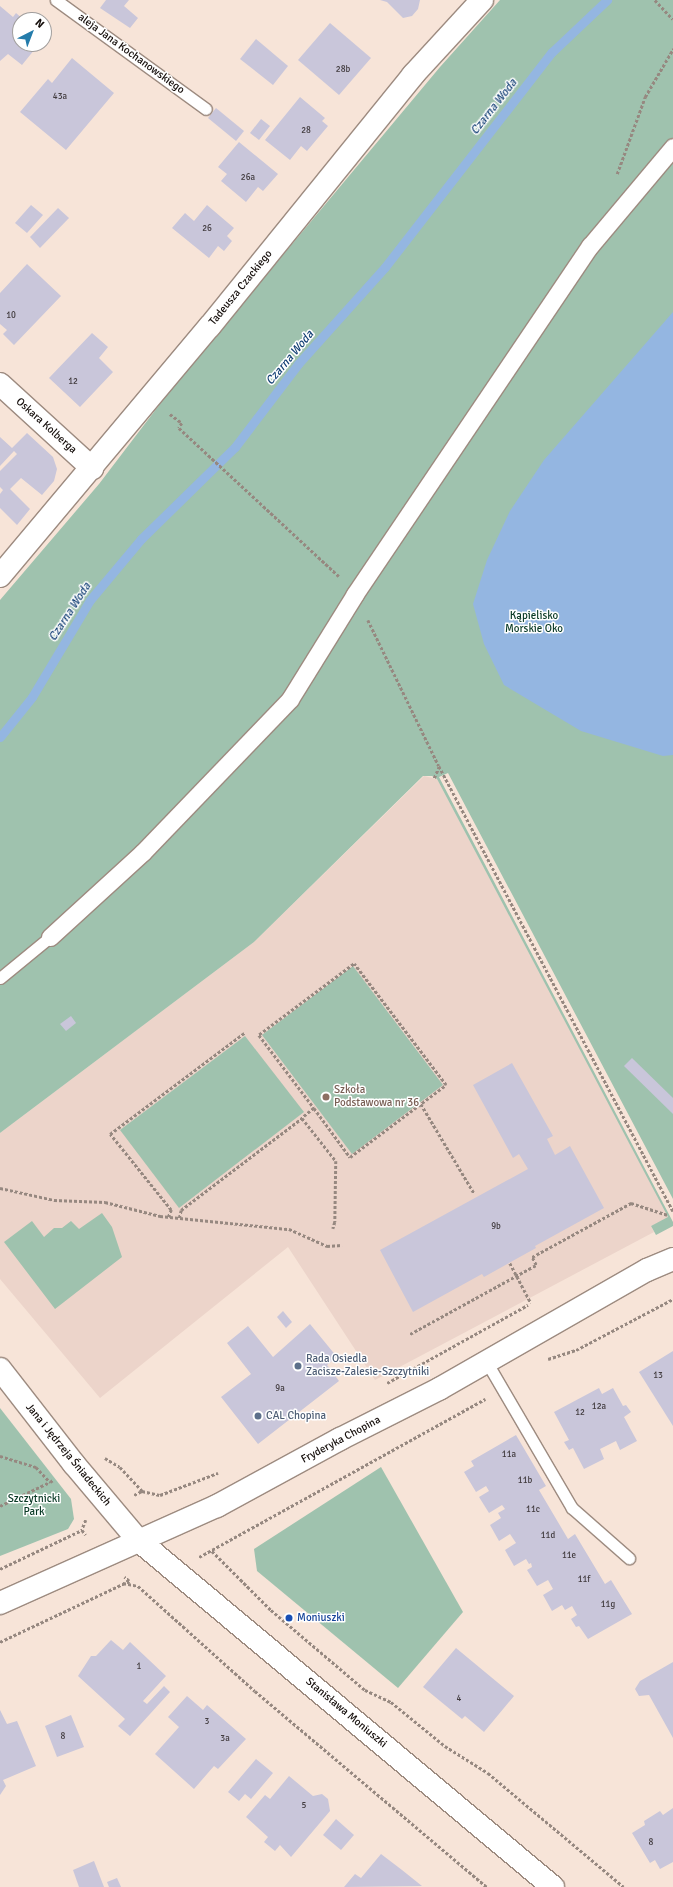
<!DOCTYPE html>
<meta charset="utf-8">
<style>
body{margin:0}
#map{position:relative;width:673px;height:1887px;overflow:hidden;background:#f7e4d8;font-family:Signika,sans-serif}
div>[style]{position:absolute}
.education>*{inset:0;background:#ecd4ca}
.green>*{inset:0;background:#9fc2ae}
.water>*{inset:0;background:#94b6e1}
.stream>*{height:9px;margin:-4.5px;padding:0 4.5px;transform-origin:4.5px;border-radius:4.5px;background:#94b6e1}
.building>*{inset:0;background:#c9c6da}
.path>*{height:2.5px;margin-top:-1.25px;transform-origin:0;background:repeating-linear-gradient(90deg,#968880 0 3px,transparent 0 5px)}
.roads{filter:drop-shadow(1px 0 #9d8b80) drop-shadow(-1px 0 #9d8b80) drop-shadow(0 1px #9d8b80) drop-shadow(0 -1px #9d8b80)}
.service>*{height:11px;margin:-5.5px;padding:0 5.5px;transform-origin:5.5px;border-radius:5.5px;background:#fff}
.pedestrian>*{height:17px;margin:-8.5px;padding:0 8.5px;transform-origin:8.5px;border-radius:8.5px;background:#fff}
.minor>*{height:22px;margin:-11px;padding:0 11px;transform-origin:11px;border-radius:11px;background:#fff}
.tertiary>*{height:22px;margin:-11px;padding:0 11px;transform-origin:11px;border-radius:11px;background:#fff}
.dots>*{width:11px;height:11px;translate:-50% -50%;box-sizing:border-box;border:2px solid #fff;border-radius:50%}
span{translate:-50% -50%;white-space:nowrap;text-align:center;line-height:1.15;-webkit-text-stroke:3px #fff;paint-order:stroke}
.number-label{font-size:9px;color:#413b3e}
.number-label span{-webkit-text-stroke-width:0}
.street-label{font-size:11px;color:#140d0a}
.park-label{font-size:11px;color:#093925}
.education-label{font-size:11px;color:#785e54}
.left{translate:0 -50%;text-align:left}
.service-label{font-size:11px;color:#4e5e75}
.transit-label{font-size:11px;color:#164399}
.water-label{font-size:12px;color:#123f74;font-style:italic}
.north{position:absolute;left:12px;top:12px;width:40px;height:40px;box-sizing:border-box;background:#fff;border:1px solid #a19e9d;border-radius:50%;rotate:42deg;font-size:11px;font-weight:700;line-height:16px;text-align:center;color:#140d0a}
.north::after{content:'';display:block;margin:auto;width:14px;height:18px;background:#247cab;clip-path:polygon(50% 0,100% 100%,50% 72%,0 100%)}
</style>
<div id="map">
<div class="education">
<i style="clip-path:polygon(424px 776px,437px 779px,669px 1218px,651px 1226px,654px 1232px,375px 1380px,288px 1247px,100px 1398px,0 1279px,0 1133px,254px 942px)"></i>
</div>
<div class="green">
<i style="clip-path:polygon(500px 0,673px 0,673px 1199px,448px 773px,439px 777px,673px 1222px,673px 1226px,656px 1235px,651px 1226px,668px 1217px,437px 779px,432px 776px,423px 776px,254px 942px,0 1133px,0 600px,99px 484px,176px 383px,440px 67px)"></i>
<i style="clip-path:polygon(353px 966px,443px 1085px,352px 1154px,262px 1035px)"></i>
<i style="clip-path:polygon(245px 1036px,304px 1112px,179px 1208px,120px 1130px)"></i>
<i style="clip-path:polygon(102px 1213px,112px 1227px,122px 1257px,55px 1309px,4px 1242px,32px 1221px,44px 1237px,54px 1228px,62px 1228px,71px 1221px,79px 1229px)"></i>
<i style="clip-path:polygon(0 1408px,71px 1499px,74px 1519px,68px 1529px,0 1556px)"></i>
<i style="clip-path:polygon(381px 1467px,463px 1612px,398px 1688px,257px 1571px,254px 1549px)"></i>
</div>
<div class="water">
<i style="clip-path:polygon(673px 312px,673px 755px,663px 756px,581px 731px,504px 685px,484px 644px,473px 604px,487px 560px,510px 511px,544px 460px)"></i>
</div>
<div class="stream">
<i style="left:0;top:737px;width:51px;rotate:-51.3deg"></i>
<i style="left:32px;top:697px;width:113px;rotate:-59.1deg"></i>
<i style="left:90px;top:600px;width:80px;rotate:-50.1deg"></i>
<i style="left:141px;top:539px;width:132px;rotate:-44.4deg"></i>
<i style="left:235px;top:447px;width:104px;rotate:-52.8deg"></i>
<i style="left:298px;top:364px;width:130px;rotate:-48.1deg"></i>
<i style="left:385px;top:267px;width:272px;rotate:-52.2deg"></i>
<i style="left:552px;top:52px;width:76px;rotate:-43.4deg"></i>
</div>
<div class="building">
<i style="clip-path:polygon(106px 0,129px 0,124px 6px,138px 18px,130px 28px,100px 8px)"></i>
<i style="clip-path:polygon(380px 0,420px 0,418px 9px,412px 16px,403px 18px,387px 2px)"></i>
<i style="clip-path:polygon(0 6px,13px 17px,16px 13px,24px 20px,20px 20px,20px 44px,39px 44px,22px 65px,8px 54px,0 61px)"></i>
<i style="clip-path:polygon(330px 23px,371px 58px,339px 95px,298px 60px)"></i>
<i style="clip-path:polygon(256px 39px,288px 66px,273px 85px,240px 59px)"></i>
<i style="clip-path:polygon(72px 58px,114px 93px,66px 150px,20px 112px,48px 79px,52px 83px)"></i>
<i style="clip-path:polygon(300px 97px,325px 118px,322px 121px,328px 126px,307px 151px,301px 146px,290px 160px,265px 140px)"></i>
<i style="clip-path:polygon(216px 108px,244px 131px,236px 141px,208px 118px)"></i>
<i style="clip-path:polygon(261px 119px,270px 126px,259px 140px,250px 133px)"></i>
<i style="clip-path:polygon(239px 142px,278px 174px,263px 191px,258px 187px,246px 202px,221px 181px,227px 174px,218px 167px)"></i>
<i style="clip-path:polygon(31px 205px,43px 215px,27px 233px,15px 223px)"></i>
<i style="clip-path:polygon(207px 205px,234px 228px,227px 236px,232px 241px,224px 251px,218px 246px,209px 258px,172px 228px,185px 213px,194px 221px)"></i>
<i style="clip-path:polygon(58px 208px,69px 218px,40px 248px,30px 237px)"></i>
<i style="clip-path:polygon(27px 264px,61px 296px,14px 345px,3px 334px,7px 330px,0 324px,0 293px)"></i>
<i style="clip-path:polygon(92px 333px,108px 347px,99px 358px,113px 372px,80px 407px,49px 378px)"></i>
<i style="clip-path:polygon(27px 433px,53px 457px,57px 469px,54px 481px,42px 495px,21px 478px,10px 489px,30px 509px,17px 525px,0 508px,0 494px,3px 490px,0 487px,0 471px,17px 454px,14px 451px,0 466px,0 437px,12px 448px)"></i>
<i style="clip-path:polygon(71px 1016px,76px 1023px,66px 1031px,60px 1024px)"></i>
<i style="clip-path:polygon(632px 1058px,673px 1098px,673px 1114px,624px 1066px)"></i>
<i style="clip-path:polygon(512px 1063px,553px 1136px,547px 1139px,555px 1155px,570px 1146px,604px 1208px,535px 1246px,536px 1248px,484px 1277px,482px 1274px,413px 1312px,380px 1250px,528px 1169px,519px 1154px,513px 1158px,473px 1085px)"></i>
<i style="clip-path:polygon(283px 1311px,292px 1322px,286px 1328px,277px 1317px)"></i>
<i style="clip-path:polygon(310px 1324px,337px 1357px,327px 1365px,339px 1381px,258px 1444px,221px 1397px,251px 1374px,227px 1343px,248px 1326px,273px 1357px)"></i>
<i style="clip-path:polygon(673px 1351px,673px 1426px,639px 1372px)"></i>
<i style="clip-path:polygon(599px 1388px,602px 1394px,613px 1388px,623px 1406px,626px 1405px,631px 1412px,624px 1417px,637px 1441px,620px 1450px,616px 1441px,600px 1449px,604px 1459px,584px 1469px,573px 1448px,569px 1450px,564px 1442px,569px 1440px,554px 1412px)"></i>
<i style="clip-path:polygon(516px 1435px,546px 1486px,539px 1490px,568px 1539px,575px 1534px,605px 1584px,611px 1580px,632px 1614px,588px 1639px,579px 1626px,576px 1627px,571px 1619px,577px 1615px,572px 1606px,565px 1610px,562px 1605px,552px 1611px,543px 1595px,553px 1589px,548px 1580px,537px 1586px,527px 1570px,532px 1567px,531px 1563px,529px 1564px,526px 1559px,514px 1566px,505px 1550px,516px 1543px,510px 1534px,499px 1541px,490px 1525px,501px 1518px,498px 1513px,505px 1509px,502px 1505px,489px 1513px,479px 1497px,489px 1491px,486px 1486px,476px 1492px,464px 1472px,474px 1466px,471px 1461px)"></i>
<i style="clip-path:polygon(111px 1640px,123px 1650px,130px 1642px,166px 1676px,143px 1701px,147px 1704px,164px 1686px,170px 1692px,130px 1736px,118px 1726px,125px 1719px,78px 1676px,91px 1656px,96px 1656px)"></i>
<i style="clip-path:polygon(456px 1648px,514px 1696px,484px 1732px,465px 1716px,462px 1719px,423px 1687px)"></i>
<i style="clip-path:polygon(673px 1662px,673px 1738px,649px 1695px,639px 1696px,635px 1689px,640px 1681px)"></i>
<i style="clip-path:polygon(187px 1696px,203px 1710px,207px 1705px,246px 1739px,218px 1769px,214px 1766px,194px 1789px,155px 1754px,179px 1727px,168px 1717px)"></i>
<i style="clip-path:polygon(0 1710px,7px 1724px,17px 1721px,36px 1766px,3px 1780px,6px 1786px,0 1795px)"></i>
<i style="clip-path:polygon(71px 1715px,84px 1747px,57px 1757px,45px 1726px)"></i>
<i style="clip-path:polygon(256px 1759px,273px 1773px,251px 1799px,245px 1794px,239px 1801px,228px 1792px)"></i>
<i style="clip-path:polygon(289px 1776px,313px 1796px,322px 1794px,328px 1799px,330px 1811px,291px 1857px,280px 1845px,275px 1851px,264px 1842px,268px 1837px,246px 1817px,265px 1795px,270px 1799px)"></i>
<i style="clip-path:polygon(673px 1808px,673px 1862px,660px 1869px,655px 1860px,650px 1863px,632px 1833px,645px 1825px,644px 1821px,660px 1811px,663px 1815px)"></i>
<i style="clip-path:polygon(336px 1819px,354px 1835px,341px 1850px,323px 1835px)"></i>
<i style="clip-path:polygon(381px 1854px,402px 1870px,422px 1886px,344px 1887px,355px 1874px,361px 1878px)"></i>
<i style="clip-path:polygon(94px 1861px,104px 1887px,79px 1887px,73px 1870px)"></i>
<i style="clip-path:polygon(117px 1878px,121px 1887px,109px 1887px,107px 1882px)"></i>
</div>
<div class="path">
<i style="left:655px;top:0;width:26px;rotate:47deg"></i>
<i style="left:617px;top:174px;width:82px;rotate:-70deg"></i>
<i style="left:645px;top:97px;width:56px;rotate:-59.7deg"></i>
<i style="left:170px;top:414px;width:15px;rotate:37deg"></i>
<i style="left:182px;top:423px;width:6px;rotate:121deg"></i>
<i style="left:179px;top:428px;width:218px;rotate:42.8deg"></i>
<i style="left:368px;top:620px;width:162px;rotate:64.1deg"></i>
<i style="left:439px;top:766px;width:503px;rotate:62.26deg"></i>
<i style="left:434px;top:778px;width:12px;rotate:-66deg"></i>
<i style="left:421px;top:1104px;width:104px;rotate:59.2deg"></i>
<i style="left:314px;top:1108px;width:61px;rotate:53.7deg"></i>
<i style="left:350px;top:1157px;width:120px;rotate:-36.9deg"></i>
<i style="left:446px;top:1085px;width:152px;rotate:-127.2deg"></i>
<i style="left:354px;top:964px;width:119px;rotate:143.2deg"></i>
<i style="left:259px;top:1035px;width:91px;rotate:53deg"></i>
<i style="left:314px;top:1108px;width:16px;rotate:140deg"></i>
<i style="left:302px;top:1118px;width:55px;rotate:51.7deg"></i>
<i style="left:336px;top:1161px;width:61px;rotate:90.9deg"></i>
<i style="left:335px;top:1222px;width:7px;rotate:106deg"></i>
<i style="left:0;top:1188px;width:55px;rotate:12.5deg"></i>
<i style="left:54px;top:1200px;width:51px;rotate:2.2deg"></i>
<i style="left:105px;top:1202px;width:57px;rotate:14.3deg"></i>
<i style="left:160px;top:1216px;width:130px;rotate:5.8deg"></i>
<i style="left:289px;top:1229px;width:42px;rotate:24.1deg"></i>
<i style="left:327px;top:1246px;width:15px;rotate:-4deg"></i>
<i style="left:168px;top:1217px;width:8px;rotate:-67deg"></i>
<i style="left:171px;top:1210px;width:97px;rotate:-128.8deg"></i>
<i style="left:110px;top:1134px;width:168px;rotate:-37deg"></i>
<i style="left:179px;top:1218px;width:8px;rotate:-76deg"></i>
<i style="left:181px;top:1210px;width:152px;rotate:-37.2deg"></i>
<i style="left:510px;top:1263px;width:45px;rotate:62.3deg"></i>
<i style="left:410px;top:1334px;width:144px;rotate:-28.7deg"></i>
<i style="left:536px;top:1265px;width:9px;rotate:-117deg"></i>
<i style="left:532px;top:1257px;width:113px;rotate:-28.6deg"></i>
<i style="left:631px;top:1203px;width:38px;rotate:18deg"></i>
<i style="left:548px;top:1359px;width:29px;rotate:-18deg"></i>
<i style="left:576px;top:1350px;width:110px;rotate:-27.7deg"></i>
<i style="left:387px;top:1383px;width:161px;rotate:-29deg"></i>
<i style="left:0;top:1456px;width:38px;rotate:17deg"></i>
<i style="left:36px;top:1467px;width:21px;rotate:47deg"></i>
<i style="left:50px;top:1482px;width:4px;rotate:-34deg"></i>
<i style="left:105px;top:1458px;width:17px;rotate:31deg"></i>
<i style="left:120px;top:1467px;width:33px;rotate:47deg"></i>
<i style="left:142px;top:1491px;width:18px;rotate:13deg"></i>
<i style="left:160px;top:1495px;width:62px;rotate:-20.8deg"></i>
<i style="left:134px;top:1495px;width:9px;rotate:-27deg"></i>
<i style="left:0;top:1506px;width:55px;rotate:-25.6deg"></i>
<i style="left:86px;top:1520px;width:11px;rotate:112deg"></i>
<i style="left:82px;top:1530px;width:6px;rotate:51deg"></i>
<i style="left:212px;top:1551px;width:83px;rotate:45deg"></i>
<i style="left:271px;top:1610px;width:123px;rotate:40.4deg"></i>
<i style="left:365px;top:1690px;width:29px;rotate:25deg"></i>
<i style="left:391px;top:1702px;width:70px;rotate:39.2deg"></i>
<i style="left:445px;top:1746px;width:51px;rotate:32.1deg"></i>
<i style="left:488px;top:1773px;width:177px;rotate:40deg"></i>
<i style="left:199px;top:1557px;width:327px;rotate:-28.9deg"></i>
<i style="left:0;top:1569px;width:91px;rotate:-25.4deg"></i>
<i style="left:123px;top:1583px;width:15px;rotate:11deg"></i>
<i style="left:138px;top:1586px;width:157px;rotate:41.9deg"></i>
<i style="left:255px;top:1691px;width:304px;rotate:40.2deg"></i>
<i style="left:0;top:1642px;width:143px;rotate:-25.3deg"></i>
<i style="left:129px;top:1581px;width:6px;rotate:-141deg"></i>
</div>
<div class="roads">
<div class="service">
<i style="left:56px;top:0;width:185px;rotate:36deg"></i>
<i style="left:0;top:978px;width:65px;rotate:-39.4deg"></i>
<i style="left:486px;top:1361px;width:170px;rotate:59.7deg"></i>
<i style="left:572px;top:1508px;width:76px;rotate:41.3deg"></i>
</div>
<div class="pedestrian">
<i style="left:50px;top:937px;width:126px;rotate:-42.4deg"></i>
<i style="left:143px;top:852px;width:212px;rotate:-46.1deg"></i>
<i style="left:290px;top:699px;width:123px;rotate:-58.2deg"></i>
<i style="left:355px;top:594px;width:420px;rotate:-56deg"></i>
<i style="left:590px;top:246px;width:129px;rotate:-50deg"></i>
</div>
<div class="minor">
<i style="left:0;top:384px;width:125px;rotate:42.4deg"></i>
<i style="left:0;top:576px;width:326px;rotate:-50deg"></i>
<i style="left:210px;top:326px;width:323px;rotate:-51deg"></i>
<i style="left:413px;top:75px;width:102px;rotate:-47.4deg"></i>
<i style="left:0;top:1603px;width:238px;rotate:-24.1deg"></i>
<i style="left:217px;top:1506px;width:140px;rotate:-28.6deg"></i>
<i style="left:340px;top:1439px;width:111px;rotate:-26.8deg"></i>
<i style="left:439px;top:1389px;width:240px;rotate:-29.8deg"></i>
<i style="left:647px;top:1270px;width:28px;rotate:-23deg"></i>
</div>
<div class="tertiary">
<i style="left:0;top:1369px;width:120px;rotate:52.1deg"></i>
<i style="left:74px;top:1464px;width:99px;rotate:49.9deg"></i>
<i style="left:138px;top:1540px;width:541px;rotate:39.9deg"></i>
</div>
</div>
<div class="dots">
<i style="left:326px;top:1097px;background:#8d6e63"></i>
<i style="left:298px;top:1366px;background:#5c6f8a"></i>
<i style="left:258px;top:1416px;background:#5c6f8a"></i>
<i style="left:289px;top:1618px;background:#1a4fb4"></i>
</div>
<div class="number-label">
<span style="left:343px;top:70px">28b</span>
<span style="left:60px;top:97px">43a</span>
<span style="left:306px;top:131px">28</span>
<span style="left:248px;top:178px">26a</span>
<span style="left:207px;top:229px">26</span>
<span style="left:11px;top:316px">10</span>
<span style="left:73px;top:382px">12</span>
<span style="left:496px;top:1227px">9b</span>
<span style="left:658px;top:1376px">13</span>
<span style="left:280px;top:1389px">9a</span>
<span style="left:599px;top:1407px">12a</span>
<span style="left:580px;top:1413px">12</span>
<span style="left:509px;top:1455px">11a</span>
<span style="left:525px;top:1481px">11b</span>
<span style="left:533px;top:1510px">11c</span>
<span style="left:548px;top:1536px">11d</span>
<span style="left:569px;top:1556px">11e</span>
<span style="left:584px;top:1580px">11f</span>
<span style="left:608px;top:1605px">11g</span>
<span style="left:139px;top:1667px">1</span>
<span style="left:459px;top:1699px">4</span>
<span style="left:207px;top:1722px">3</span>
<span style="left:63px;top:1737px">8</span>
<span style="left:225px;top:1739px">3a</span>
<span style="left:304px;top:1806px">5</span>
<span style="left:651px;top:1843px">8</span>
</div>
<div class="street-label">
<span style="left:131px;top:54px;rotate:36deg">aleja Jana Kochanowskiego</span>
<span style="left:241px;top:288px;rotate:-51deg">Tadeusza Czackiego</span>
<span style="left:46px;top:426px;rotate:42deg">Oskara Kolberga</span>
<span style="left:341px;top:1440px;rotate:-28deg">Fryderyka Chopina</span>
<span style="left:68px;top:1455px;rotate:51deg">Jana i Jędrzeja Śniadeckich</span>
<span style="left:346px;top:1713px;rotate:40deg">Stanisława Moniuszki</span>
</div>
<div class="park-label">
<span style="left:534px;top:623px">Kąpielisko<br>Morskie Oko</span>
<span style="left:34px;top:1506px">Szczytnicki<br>Park</span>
</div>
<div class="education-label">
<span class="left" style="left:334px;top:1097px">Szkoła<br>Podstawowa nr 36</span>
</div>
<div class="service-label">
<span class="left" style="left:306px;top:1366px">Rada Osiedla<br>Zacisze-Zalesie-Szczytniki</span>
<span class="left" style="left:266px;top:1416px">CAL Chopina</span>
</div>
<div class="transit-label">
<span class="left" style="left:297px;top:1618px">Moniuszki</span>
</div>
<div class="water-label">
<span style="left:494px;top:107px;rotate:-52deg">Czarna Woda</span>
<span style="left:290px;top:358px;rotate:-50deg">Czarna Woda</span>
<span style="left:70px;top:612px;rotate:-57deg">Czarna Woda</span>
</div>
<div class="north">N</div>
</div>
